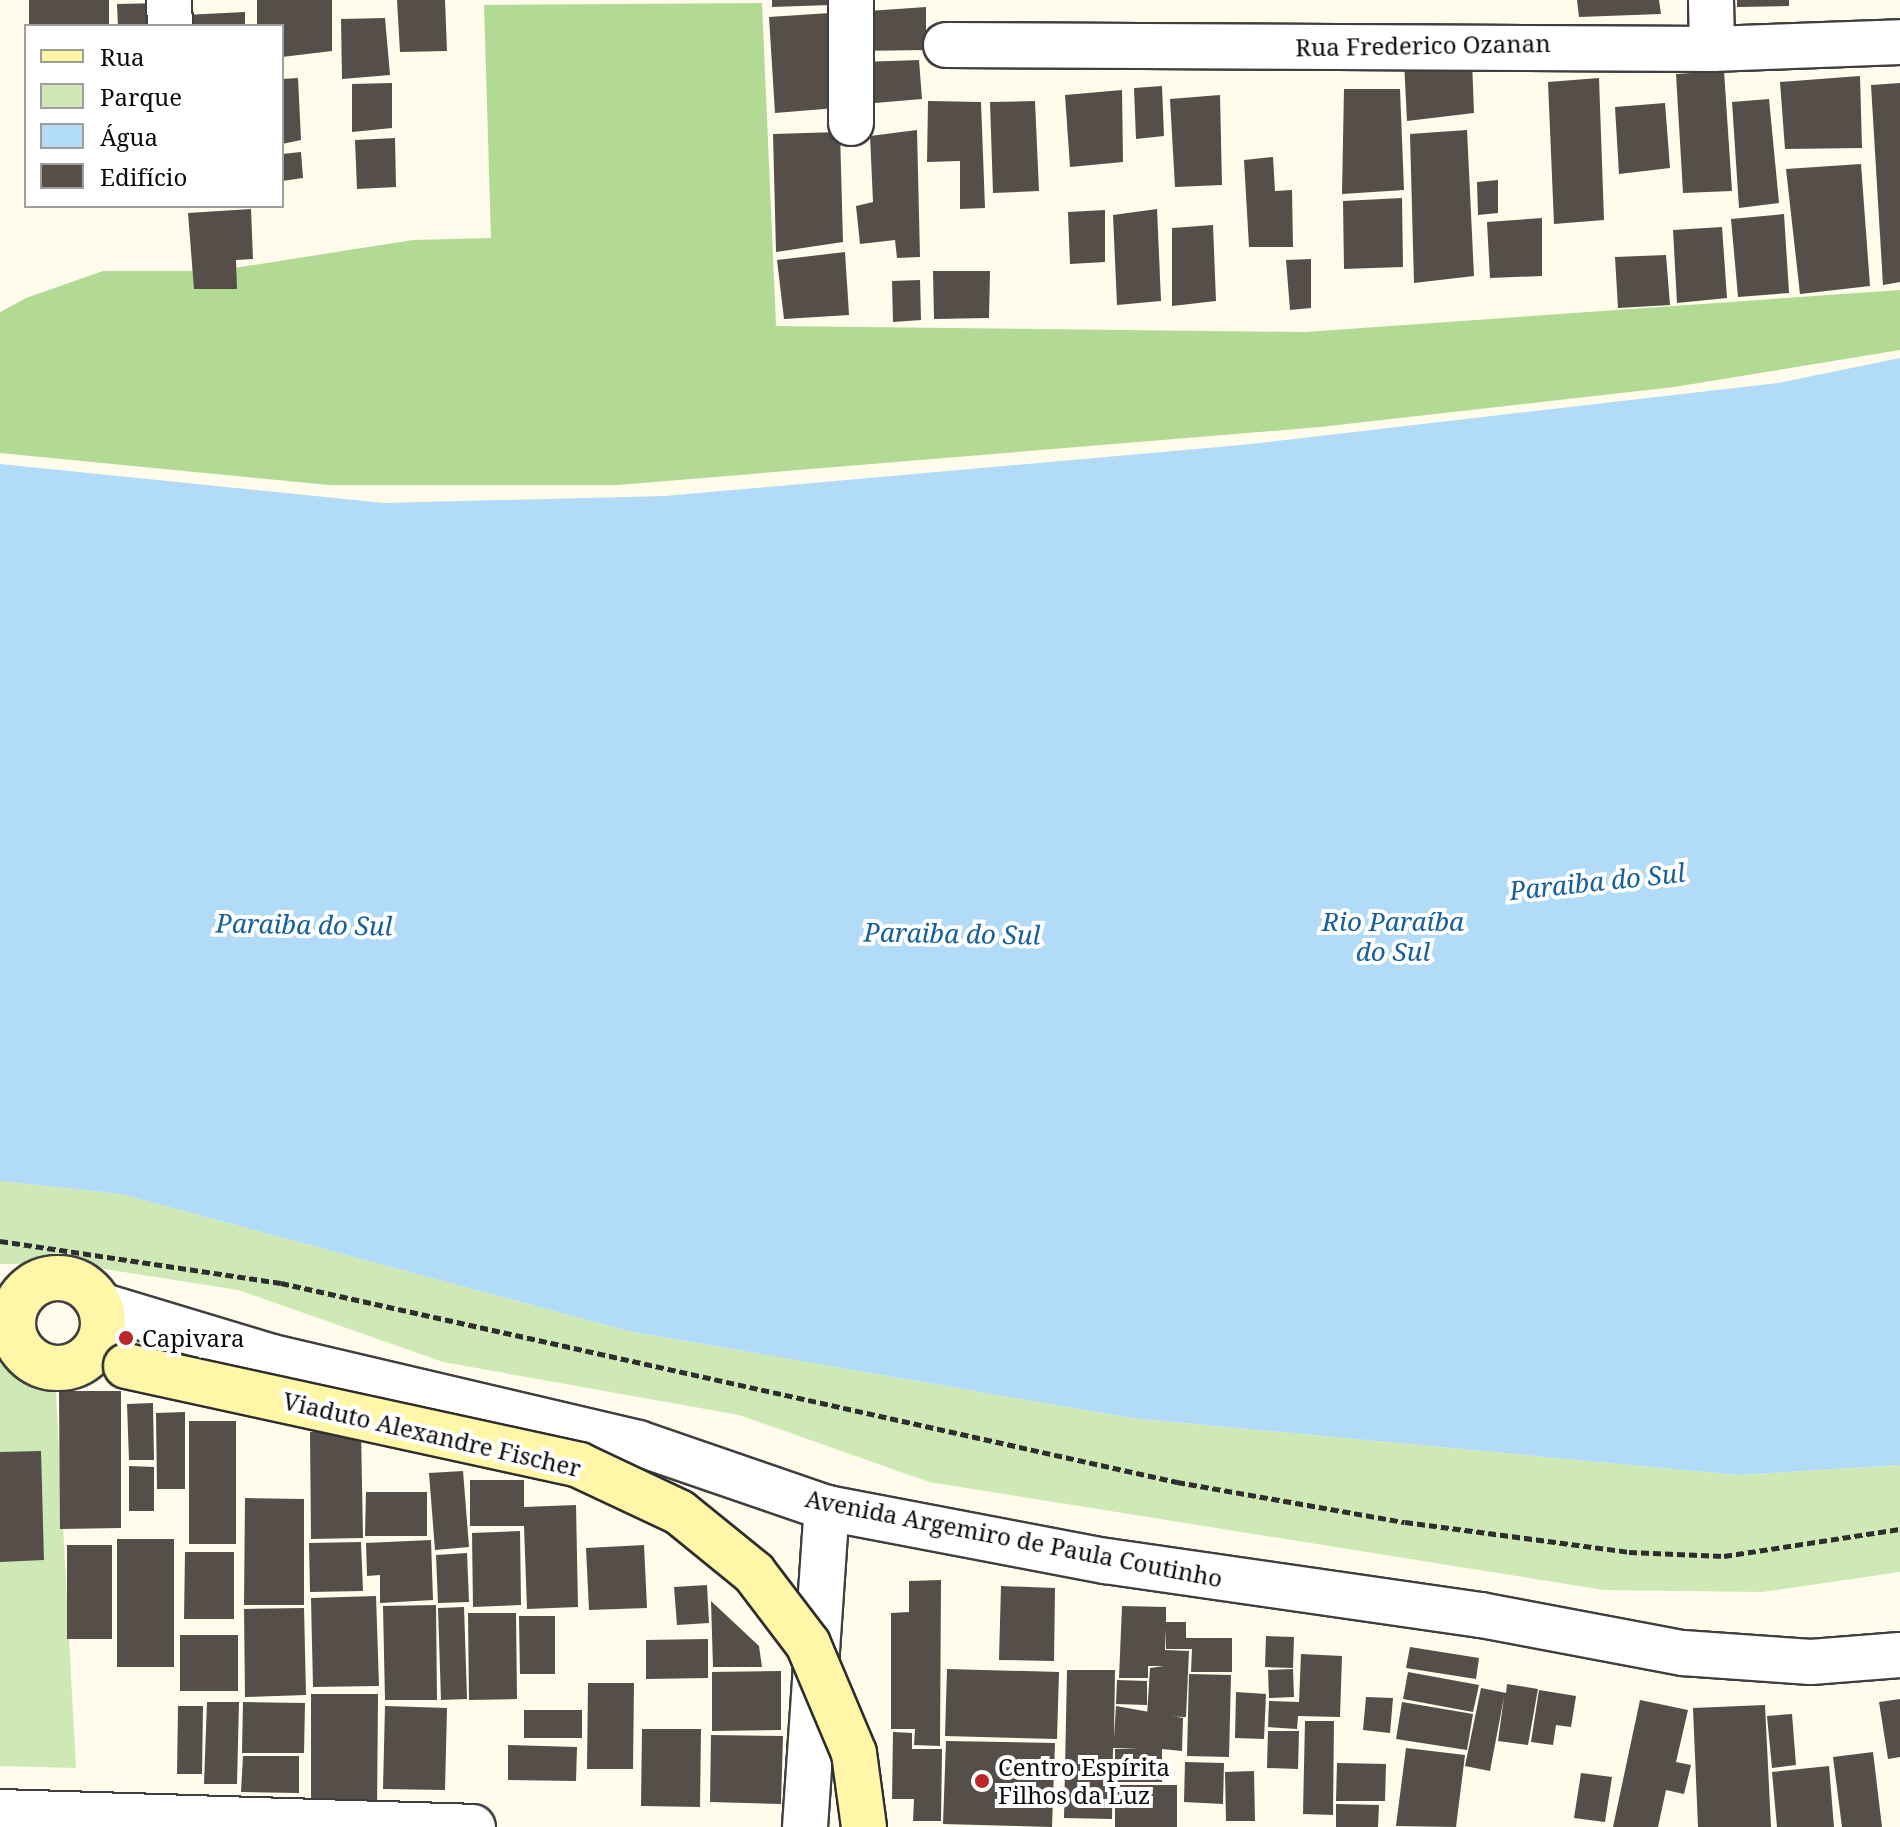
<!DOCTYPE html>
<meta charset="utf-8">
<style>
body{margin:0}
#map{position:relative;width:1900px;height:1827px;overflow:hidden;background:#fffcec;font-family:"Noto Serif",serif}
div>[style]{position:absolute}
.green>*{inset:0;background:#cfe9b6}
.forest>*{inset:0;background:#b3da95}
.water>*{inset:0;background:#b1dbf6}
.building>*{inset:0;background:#554e49}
.path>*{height:5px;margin-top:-2.5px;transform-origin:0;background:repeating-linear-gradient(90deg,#2e2e2e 0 8px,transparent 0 12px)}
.roads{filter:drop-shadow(2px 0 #3f3f3f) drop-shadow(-2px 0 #3f3f3f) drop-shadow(0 2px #3f3f3f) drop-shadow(0 -2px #3f3f3f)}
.street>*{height:44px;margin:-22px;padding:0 22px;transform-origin:22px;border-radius:22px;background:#fff}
.secondary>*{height:44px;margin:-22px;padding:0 22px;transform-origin:22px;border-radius:22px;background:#fff7a7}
.secondary>.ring{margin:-22px;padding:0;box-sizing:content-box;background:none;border:44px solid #fff7a7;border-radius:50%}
.bridges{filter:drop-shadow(2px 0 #2e2e2e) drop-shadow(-2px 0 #2e2e2e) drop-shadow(0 2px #2e2e2e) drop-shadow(0 -2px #2e2e2e)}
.secondary-bridge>*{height:44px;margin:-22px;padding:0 22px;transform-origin:22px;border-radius:22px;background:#fff7a7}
.dots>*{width:22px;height:22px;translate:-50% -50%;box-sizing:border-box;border:4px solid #fff;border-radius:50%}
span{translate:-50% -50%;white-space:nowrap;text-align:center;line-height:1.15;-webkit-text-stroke:8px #fff;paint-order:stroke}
.street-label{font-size:24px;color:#0c0c0c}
.poi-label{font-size:24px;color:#0c0c0c}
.left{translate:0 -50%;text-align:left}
.water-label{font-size:26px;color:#16609e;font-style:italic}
.legend{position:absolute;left:24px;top:24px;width:260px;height:184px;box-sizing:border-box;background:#fff;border:2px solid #9e9e9e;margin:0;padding:10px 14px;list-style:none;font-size:24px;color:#0c0c0c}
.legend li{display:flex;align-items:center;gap:16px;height:40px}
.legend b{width:40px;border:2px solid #9e9e9e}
</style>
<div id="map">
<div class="green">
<i style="clip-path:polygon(0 1181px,121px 1194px,628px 1331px,1131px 1418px,1738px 1475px,1900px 1465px,1900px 1572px,1763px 1592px,1604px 1590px,929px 1482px,739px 1415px,443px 1362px,238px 1290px,73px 1264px,0 1264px)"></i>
<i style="clip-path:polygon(127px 1323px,223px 1366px,120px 1349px,115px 1329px)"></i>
<i style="clip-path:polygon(0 1363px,55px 1375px,76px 1768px,0 1766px)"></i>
</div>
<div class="forest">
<i style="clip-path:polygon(762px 3px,776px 326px,1305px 332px,1900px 290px,1900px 350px,1674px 387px,1320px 427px,618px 485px,329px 485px,0 453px,0 312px,26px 298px,103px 271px,215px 271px,413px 240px,491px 238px,484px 5px)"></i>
</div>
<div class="water">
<i style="clip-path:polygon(1900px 358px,1900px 1465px,1738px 1475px,1131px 1418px,628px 1331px,121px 1194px,0 1181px,0 464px,384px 503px,665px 496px,1241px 445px,1778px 383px)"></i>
</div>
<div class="building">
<i style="clip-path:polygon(29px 0,109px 0,109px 26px,29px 26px)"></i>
<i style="clip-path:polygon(257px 0,332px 0,332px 51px,282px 57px,282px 26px,257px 26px)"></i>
<i style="clip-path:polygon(397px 0,445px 0,447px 51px,400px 52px)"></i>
<i style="clip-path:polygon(772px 0,830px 0,831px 5px,772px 7px)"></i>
<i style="clip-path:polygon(1577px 0,1659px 0,1661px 14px,1579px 17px)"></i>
<i style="clip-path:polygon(1737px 0,1789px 0,1789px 6px,1737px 7px)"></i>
<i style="clip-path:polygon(162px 3px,163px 26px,118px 26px,117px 4px)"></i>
<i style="clip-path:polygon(926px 7px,926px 50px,856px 51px,854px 12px)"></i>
<i style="clip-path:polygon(245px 12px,245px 26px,185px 26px,185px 15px)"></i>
<i style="clip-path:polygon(830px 13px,836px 108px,775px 113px,769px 17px)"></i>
<i style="clip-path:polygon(385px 18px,390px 75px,342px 79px,341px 19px)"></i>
<i style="clip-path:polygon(919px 60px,922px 99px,863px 104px,861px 62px)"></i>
<i style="clip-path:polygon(1472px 60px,1474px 113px,1407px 121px,1404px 61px)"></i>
<i style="clip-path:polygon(1724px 71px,1732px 191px,1683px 193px,1676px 74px)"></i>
<i style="clip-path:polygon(1860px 76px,1862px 148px,1785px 149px,1780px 82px)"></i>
<i style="clip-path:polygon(298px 78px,301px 140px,282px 144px,282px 79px)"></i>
<i style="clip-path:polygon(1599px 78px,1604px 220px,1554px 224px,1548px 82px)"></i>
<i style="clip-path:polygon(392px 83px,392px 128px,352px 132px,352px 84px)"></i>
<i style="clip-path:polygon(1900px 83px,1900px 282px,1883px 285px,1871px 85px)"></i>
<i style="clip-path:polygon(1162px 86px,1164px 136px,1136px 139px,1134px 88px)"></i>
<i style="clip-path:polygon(1344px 89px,1400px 89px,1404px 190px,1342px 194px)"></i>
<i style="clip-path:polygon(1122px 90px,1123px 162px,1070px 167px,1065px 95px)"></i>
<i style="clip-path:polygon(1220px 95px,1222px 185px,1175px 187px,1170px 99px)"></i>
<i style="clip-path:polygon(1769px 99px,1779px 203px,1739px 208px,1732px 102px)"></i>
<i style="clip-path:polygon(928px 101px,981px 102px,985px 208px,960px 209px,960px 161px,927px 162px)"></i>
<i style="clip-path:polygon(1035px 101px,1039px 191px,993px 193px,990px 102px)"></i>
<i style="clip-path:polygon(1665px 103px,1670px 168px,1619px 174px,1615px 107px)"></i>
<i style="clip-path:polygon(917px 130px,920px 257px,897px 258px,895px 240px,860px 244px,856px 206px,873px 202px,870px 136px)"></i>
<i style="clip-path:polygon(1467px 130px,1474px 276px,1414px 283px,1410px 134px)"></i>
<i style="clip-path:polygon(840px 132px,843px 242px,776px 252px,773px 134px)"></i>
<i style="clip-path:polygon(395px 138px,396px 187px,357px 189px,355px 140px)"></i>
<i style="clip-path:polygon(301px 152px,303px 178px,282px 181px,282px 154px)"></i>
<i style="clip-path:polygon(1273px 157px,1275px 191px,1292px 190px,1293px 247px,1249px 247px,1244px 160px)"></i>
<i style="clip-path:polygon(1861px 164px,1870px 286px,1800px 294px,1786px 169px)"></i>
<i style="clip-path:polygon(1498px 180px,1498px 213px,1478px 215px,1477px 182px)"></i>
<i style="clip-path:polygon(1402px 198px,1403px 267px,1344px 269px,1343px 201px)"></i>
<i style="clip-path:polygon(251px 209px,253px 259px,236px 260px,237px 289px,194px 289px,188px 213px)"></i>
<i style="clip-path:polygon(1157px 209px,1161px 301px,1117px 305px,1113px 215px)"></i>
<i style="clip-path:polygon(1105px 210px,1105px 262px,1070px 264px,1068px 212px)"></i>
<i style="clip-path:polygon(1784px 214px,1789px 293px,1738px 297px,1731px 219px)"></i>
<i style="clip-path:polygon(1542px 218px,1542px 276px,1490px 278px,1487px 222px)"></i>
<i style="clip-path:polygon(1213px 225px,1216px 301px,1172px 306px,1172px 228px)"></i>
<i style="clip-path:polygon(1722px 227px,1727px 298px,1677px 303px,1673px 230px)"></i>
<i style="clip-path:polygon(845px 252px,849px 315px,784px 319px,777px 260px)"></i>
<i style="clip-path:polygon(1666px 255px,1670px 305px,1618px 308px,1615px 257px)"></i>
<i style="clip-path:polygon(1311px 259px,1311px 308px,1290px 310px,1286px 260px)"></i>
<i style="clip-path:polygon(933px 271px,990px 271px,989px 318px,934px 319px)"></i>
<i style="clip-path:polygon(920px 280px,921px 320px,893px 322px,892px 281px)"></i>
<i style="clip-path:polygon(59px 1391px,121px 1391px,121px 1528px,60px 1529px)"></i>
<i style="clip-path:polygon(153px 1403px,154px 1460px,129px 1460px,127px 1404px)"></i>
<i style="clip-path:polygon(185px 1412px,185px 1489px,157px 1489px,156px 1413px)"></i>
<i style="clip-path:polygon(189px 1421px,236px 1421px,236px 1544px,189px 1544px)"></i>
<i style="clip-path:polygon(361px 1431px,363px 1538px,311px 1539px,310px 1432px)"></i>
<i style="clip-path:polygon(41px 1451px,44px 1560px,0 1562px,0 1452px)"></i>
<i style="clip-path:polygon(129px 1466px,154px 1467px,154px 1511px,129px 1511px)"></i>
<i style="clip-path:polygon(463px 1471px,469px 1547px,435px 1550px,429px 1473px)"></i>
<i style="clip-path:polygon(470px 1480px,524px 1480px,524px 1507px,576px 1505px,578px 1607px,527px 1609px,524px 1526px,470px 1526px)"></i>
<i style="clip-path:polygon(366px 1492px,427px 1492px,427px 1536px,365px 1536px)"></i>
<i style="clip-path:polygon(245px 1498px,304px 1499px,304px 1605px,244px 1605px)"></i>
<i style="clip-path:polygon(520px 1531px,521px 1605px,473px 1607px,472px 1533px)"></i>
<i style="clip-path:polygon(117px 1539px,174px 1539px,174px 1667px,117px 1667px)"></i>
<i style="clip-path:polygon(431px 1540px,433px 1600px,380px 1603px,380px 1575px,367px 1576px,366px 1543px)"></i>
<i style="clip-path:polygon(361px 1542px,363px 1591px,310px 1592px,309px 1543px)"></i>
<i style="clip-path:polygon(67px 1545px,112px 1545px,112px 1639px,67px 1639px)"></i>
<i style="clip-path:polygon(644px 1545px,647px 1608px,589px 1610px,586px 1548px)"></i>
<i style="clip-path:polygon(185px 1552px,234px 1552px,234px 1619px,184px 1619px)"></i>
<i style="clip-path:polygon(467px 1553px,469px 1602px,438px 1603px,436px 1555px)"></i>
<i style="clip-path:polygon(941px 1580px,940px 1746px,914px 1745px,915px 1729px,891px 1729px,891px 1613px,909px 1612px,909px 1581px)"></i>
<i style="clip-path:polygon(707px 1585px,709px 1623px,677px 1625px,674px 1587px)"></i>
<i style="clip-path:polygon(1001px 1586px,1055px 1588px,1054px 1661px,999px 1660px)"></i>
<i style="clip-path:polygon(376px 1596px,379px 1686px,313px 1687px,311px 1598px)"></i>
<i style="clip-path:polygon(711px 1601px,759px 1646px,762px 1667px,713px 1667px)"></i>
<i style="clip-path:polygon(436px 1605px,437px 1700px,385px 1700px,383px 1606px)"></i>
<i style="clip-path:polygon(1122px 1606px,1166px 1607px,1166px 1622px,1186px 1622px,1186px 1638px,1232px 1638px,1232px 1672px,1191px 1672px,1192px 1649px,1166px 1649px,1166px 1628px,1165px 1650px,1189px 1651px,1186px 1717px,1147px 1716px,1150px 1668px,1164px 1666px,1148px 1666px,1148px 1678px,1119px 1678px)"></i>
<i style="clip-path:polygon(464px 1607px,467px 1699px,441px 1700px,438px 1608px)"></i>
<i style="clip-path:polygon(304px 1608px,306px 1695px,245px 1697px,244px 1609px)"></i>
<i style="clip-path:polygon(468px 1613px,516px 1613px,517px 1699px,469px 1700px)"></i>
<i style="clip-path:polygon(519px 1616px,555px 1616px,555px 1674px,520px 1674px)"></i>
<i style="clip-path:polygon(180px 1635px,238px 1635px,238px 1691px,180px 1691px)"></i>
<i style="clip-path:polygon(1266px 1636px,1294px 1637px,1293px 1668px,1265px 1667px)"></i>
<i style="clip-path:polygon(708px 1639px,708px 1678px,646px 1679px,646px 1640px)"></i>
<i style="clip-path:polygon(1410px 1647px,1479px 1658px,1476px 1679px,1406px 1668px)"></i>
<i style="clip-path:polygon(1301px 1654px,1342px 1656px,1340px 1717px,1298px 1716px,1297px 1729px,1268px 1727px,1269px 1701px,1299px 1702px)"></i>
<i style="clip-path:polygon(947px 1669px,1059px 1672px,1057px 1739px,945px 1736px)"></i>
<i style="clip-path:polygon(1293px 1669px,1294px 1697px,1269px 1698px,1268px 1670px)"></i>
<i style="clip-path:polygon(1067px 1670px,1115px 1670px,1114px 1739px,1116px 1706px,1183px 1718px,1182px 1751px,1162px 1749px,1162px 1782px,1115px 1782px,1115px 1749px,1139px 1748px,1113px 1748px,1112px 1819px,1064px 1818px)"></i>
<i style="clip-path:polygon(781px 1671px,781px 1730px,712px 1731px,712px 1672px)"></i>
<i style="clip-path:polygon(1408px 1672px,1479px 1685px,1473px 1712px,1403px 1699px)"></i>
<i style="clip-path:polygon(1189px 1674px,1231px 1675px,1229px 1757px,1187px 1756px)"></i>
<i style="clip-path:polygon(1117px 1680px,1147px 1681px,1147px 1705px,1116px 1704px)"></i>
<i style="clip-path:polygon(588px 1683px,634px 1683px,633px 1769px,587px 1769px)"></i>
<i style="clip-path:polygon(1507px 1684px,1538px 1689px,1528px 1745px,1498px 1741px,1504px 1697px,1490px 1771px,1465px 1766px,1481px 1688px,1506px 1693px)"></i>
<i style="clip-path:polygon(1539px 1690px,1576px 1696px,1571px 1727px,1556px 1725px,1553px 1745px,1531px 1742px)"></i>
<i style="clip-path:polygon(1236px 1692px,1266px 1694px,1264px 1739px,1235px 1738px)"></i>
<i style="clip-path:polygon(311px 1694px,378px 1694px,377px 1814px,311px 1814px)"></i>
<i style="clip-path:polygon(1366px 1697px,1393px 1698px,1390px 1733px,1363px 1730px)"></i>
<i style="clip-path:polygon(1900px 1699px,1900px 1757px,1888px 1759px,1879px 1702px)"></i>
<i style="clip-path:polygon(1640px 1700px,1688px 1710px,1676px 1762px,1691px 1765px,1684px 1794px,1666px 1790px,1658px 1827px,1613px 1827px)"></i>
<i style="clip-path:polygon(207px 1702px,239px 1702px,237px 1784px,204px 1784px)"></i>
<i style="clip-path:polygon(243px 1702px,305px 1703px,304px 1753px,242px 1753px)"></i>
<i style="clip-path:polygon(1402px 1702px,1473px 1714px,1467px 1750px,1396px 1739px)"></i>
<i style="clip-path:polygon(1765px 1705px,1771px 1827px,1698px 1827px,1693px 1708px)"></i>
<i style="clip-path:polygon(178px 1706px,203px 1706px,202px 1774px,177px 1774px)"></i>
<i style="clip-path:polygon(385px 1706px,447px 1708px,445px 1790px,383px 1789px)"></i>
<i style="clip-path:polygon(524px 1710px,582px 1710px,582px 1738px,524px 1738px)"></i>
<i style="clip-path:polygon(1792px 1714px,1796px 1765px,1772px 1768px,1767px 1716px)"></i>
<i style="clip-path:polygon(1305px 1721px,1334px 1721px,1333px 1815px,1303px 1814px)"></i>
<i style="clip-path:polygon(642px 1729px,701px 1729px,700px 1807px,641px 1806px)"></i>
<i style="clip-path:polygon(1268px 1731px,1299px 1731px,1298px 1769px,1267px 1768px)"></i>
<i style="clip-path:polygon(893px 1732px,912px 1733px,912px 1749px,942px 1749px,941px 1821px,913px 1821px,914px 1799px,892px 1799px)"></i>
<i style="clip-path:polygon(711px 1735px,783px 1736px,781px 1804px,710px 1802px)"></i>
<i style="clip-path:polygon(946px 1741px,1055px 1743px,1052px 1827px,943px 1824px)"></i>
<i style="clip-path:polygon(508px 1745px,577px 1747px,576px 1781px,508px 1780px)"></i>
<i style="clip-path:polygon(1406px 1748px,1465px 1755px,1456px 1827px,1396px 1826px)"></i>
<i style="clip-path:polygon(1873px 1752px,1882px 1827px,1842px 1827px,1833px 1757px)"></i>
<i style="clip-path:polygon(243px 1756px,299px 1756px,299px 1793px,241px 1792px)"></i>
<i style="clip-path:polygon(1185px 1762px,1224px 1763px,1223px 1804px,1184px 1802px)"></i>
<i style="clip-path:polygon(1337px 1763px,1386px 1764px,1385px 1801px,1336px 1801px)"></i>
<i style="clip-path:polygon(1829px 1766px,1834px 1827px,1777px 1827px,1772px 1772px)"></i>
<i style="clip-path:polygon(1254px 1771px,1255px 1821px,1226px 1821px,1225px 1772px)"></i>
<i style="clip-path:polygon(1581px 1773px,1612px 1777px,1605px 1822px,1574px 1818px)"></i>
<i style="clip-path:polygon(1115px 1785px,1177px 1785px,1177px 1827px,1115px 1827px)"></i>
<i style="clip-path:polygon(1336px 1804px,1379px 1805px,1378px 1827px,1336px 1827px)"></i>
</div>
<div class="path">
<i style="left:0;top:1241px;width:284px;rotate:8.5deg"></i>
<i style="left:281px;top:1283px;width:918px;rotate:12.52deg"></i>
<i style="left:1177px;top:1482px;width:231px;rotate:10deg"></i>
<i style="left:1405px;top:1522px;width:226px;rotate:7.6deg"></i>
<i style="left:1629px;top:1552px;width:95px;rotate:2.4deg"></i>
<i style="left:1724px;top:1556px;width:178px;rotate:-8.7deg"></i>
</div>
<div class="roads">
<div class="street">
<i style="left:169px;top:0;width:26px;rotate:88deg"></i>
<i style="left:851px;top:0;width:123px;rotate:90deg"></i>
<i style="left:1711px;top:0;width:49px;rotate:88.8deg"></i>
<i style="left:946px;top:45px;width:766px;rotate:0.3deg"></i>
<i style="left:1712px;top:49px;width:188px;rotate:-2.1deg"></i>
<i style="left:100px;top:1305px;width:180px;rotate:16.8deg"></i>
<i style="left:272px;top:1357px;width:376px;rotate:13.2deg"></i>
<i style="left:638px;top:1443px;width:200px;rotate:19deg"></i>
<i style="left:827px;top:1508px;width:284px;rotate:10.8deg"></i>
<i style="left:1106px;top:1561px;width:379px;rotate:8.2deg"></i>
<i style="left:1481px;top:1615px;width:206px;rotate:10.7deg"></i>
<i style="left:1683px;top:1653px;width:128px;rotate:4deg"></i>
<i style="left:1811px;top:1662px;width:89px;rotate:-4.5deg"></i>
<i style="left:0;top:1812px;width:473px;rotate:1.8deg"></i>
<i style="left:805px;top:1827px;width:320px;rotate:-86.1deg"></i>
</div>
<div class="secondary">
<i class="ring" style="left:13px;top:1278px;width:46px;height:46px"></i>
</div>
</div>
<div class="bridges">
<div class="secondary-bridge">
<i style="left:126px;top:1366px;width:464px;rotate:12.3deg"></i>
<i style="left:579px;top:1465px;width:110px;rotate:25.2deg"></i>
<i style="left:679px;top:1512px;width:97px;rotate:39.1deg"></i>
<i style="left:754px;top:1573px;width:89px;rotate:52.7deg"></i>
<i style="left:808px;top:1644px;width:118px;rotate:67.1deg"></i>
<i style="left:854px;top:1753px;width:75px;rotate:82.3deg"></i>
</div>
</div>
<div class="dots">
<i style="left:126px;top:1338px;background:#bc2529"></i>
<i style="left:982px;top:1781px;background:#bc2529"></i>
</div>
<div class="street-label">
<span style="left:1423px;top:45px;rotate:-1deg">Rua Frederico Ozanan</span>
<span style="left:432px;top:1434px;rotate:13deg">Viaduto Alexandre Fischer</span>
<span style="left:1014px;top:1538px;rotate:11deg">Avenida Argemiro de Paula Coutinho</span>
</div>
<div class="poi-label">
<span class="left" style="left:142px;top:1338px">Capivara</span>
<span class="left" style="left:998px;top:1781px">Centro Espírita<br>Filhos da Luz</span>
</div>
<div class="water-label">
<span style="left:1597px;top:882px;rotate:-6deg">Paraiba do Sul</span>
<span style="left:1393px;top:937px">Rio Paraíba<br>do Sul</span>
<span style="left:304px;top:925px;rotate:1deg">Paraiba do Sul</span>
<span style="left:952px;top:934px;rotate:1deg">Paraiba do Sul</span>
</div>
<ul class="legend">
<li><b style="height:10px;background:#fff7a7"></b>Rua</li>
<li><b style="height:22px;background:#cfe9b6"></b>Parque</li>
<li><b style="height:22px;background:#b1dbf6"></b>Água</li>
<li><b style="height:22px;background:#554e49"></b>Edifício</li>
</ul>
</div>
